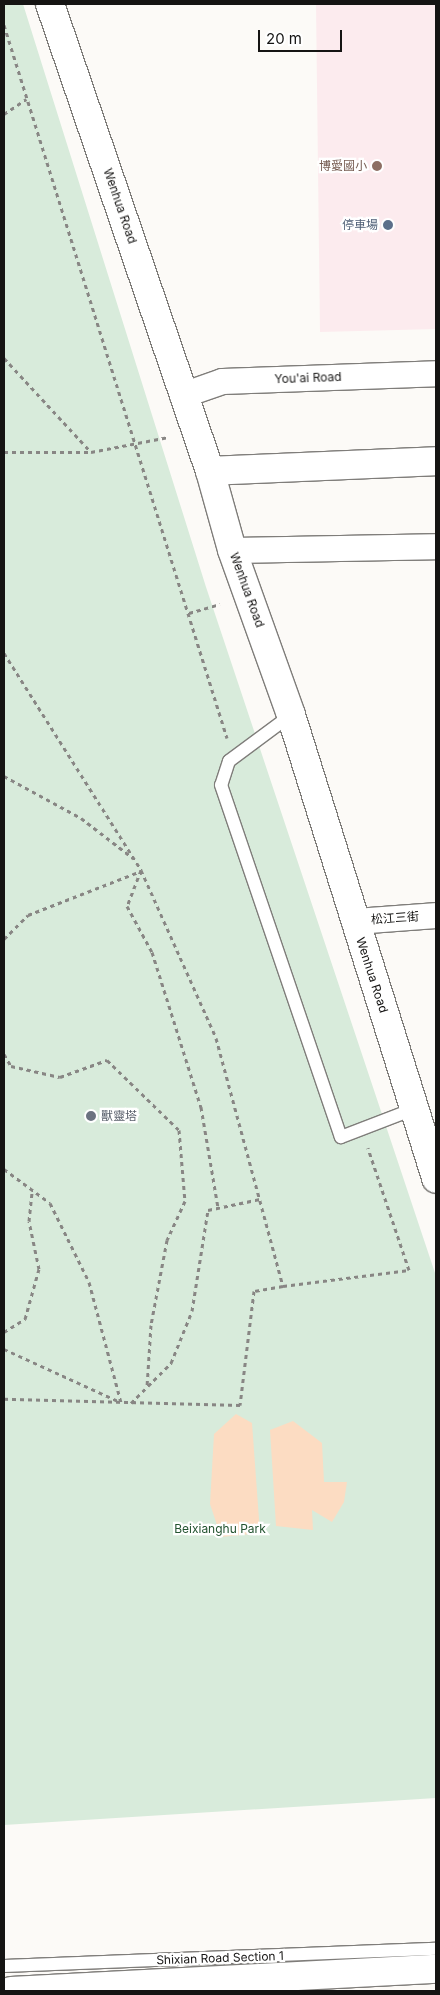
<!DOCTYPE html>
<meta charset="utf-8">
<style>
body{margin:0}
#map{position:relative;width:440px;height:1995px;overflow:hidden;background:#fcfaf7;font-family:Inter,"Noto Sans TC",sans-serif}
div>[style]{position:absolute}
.education>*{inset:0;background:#fcebee}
.green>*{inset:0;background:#d8ebdb}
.building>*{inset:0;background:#fcdcc2}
.path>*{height:3px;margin-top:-1.5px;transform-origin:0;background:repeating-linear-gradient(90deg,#888684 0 4px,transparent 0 8px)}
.roads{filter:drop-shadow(1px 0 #7f7d7a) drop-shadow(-1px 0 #7f7d7a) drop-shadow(0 1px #7f7d7a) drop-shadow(0 -1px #7f7d7a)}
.service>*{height:12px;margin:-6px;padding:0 6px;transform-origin:6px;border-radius:6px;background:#fff}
.minor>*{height:25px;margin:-12.5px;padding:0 12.5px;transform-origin:12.5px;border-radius:12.5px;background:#fff}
.tertiary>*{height:28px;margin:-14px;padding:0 14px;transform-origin:14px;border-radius:14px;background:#fff}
.dots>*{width:14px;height:14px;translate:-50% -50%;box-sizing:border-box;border:2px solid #fff;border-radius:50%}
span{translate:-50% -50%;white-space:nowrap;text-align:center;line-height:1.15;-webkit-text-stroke:4.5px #fff;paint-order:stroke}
.education-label{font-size:12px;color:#785e54}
.right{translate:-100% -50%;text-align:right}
.street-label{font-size:12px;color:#151413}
.service-label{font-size:12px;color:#4e5e75}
.worship-label{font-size:12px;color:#5b616d}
.left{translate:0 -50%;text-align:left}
.park-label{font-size:12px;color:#235330}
.frame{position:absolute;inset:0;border:5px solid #151413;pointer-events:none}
.scale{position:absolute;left:258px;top:30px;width:84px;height:22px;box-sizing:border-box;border:2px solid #151413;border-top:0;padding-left:6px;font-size:15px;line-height:18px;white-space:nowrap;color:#151413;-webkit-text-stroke:4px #fff;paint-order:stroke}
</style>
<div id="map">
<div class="education">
<i style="clip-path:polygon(316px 4px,436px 4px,436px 329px,320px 332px)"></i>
</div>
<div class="green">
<i style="clip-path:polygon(4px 4px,23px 4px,206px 587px,436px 1276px,436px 1798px,4px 1825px)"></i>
</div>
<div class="building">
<i style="clip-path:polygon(236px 1414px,252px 1423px,260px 1533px,221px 1537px,210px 1504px,214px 1434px)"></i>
<i style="clip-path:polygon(293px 1421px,322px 1443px,324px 1482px,347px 1482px,344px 1502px,332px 1522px,312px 1510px,313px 1530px,276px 1526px,270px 1430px)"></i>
</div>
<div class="path">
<i style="left:4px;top:25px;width:747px;rotate:72.63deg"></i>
<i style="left:4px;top:114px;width:27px;rotate:-34deg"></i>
<i style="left:4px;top:358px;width:128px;rotate:47.2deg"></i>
<i style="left:91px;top:452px;width:79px;rotate:-10.9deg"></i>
<i style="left:4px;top:452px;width:87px"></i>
<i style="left:189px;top:613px;width:32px;rotate:-16deg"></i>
<i style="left:4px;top:653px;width:257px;rotate:57.7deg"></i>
<i style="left:141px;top:870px;width:184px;rotate:65.9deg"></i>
<i style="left:216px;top:1038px;width:257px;rotate:74.9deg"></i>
<i style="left:283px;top:1286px;width:29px;rotate:170deg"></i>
<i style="left:254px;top:1291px;width:115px;rotate:97deg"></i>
<i style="left:240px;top:1405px;width:236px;rotate:-178.5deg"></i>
<i style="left:4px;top:776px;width:88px;rotate:28.6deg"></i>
<i style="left:81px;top:818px;width:66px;rotate:37.6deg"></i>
<i style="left:141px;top:870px;width:39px;rotate:111deg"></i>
<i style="left:127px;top:906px;width:52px;rotate:61.5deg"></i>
<i style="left:152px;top:952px;width:163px;rotate:72.5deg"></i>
<i style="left:201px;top:1107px;width:102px;rotate:80.4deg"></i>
<i style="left:4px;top:939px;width:34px;rotate:-45deg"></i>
<i style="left:28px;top:915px;width:121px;rotate:-21.3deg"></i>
<i style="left:4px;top:1054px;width:14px;rotate:60deg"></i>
<i style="left:11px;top:1066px;width:50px;rotate:12.7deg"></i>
<i style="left:60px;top:1077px;width:50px;rotate:-19.9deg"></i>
<i style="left:107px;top:1060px;width:100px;rotate:44.2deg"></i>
<i style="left:179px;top:1130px;width:71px;rotate:85.2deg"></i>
<i style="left:185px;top:1201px;width:43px;rotate:114.8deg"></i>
<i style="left:167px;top:1240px;width:86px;rotate:100.7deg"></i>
<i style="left:151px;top:1325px;width:62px;rotate:93.7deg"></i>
<i style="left:4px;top:1169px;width:57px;rotate:36.5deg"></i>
<i style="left:50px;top:1203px;width:88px;rotate:63.7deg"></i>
<i style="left:89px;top:1282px;width:124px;rotate:75.1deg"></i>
<i style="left:283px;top:1286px;width:127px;rotate:-7.2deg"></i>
<i style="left:409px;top:1270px;width:129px;rotate:-108.6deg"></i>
<i style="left:4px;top:1332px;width:25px;rotate:-32deg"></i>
<i style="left:25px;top:1319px;width:52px;rotate:-74.4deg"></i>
<i style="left:39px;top:1269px;width:49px;rotate:-101.8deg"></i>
<i style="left:29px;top:1221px;width:31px;rotate:-84deg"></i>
<i style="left:4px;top:1349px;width:125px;rotate:24.5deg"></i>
<i style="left:131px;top:1403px;width:57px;rotate:-45deg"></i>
<i style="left:171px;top:1363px;width:56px;rotate:-68deg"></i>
<i style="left:192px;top:1311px;width:102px;rotate:-81deg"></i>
<i style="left:208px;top:1210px;width:53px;rotate:-11.9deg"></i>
</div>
<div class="roads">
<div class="service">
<i style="left:291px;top:715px;width:77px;rotate:143.4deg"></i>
<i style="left:229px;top:761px;width:25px;rotate:108deg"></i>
<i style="left:221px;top:785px;width:372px;rotate:71.2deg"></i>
<i style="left:341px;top:1137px;width:80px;rotate:-21.1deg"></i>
<i style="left:4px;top:1966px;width:432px;rotate:-2.3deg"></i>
</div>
<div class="minor">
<i style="left:182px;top:395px;width:42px;rotate:-19.3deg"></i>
<i style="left:222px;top:381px;width:214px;rotate:-2.1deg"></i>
<i style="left:232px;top:550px;width:204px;rotate:-1.1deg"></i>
<i style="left:354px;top:921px;width:82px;rotate:-4.2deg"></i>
</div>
<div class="tertiary">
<i style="left:50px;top:4px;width:494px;rotate:71.1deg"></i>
<i style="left:210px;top:471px;width:82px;rotate:74.4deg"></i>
<i style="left:232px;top:550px;width:175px;rotate:70.3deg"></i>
<i style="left:291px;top:715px;width:486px;rotate:72.6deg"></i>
<i style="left:210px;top:471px;width:226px;rotate:-2.5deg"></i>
<i style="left:11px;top:1991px;width:426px;rotate:-3deg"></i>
</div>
</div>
<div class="dots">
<i style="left:377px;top:166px;background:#8d6e63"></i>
<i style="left:388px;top:225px;background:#5c6f8a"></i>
<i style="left:91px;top:1116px;background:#6b7280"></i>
</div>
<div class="education-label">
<span class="right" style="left:367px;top:166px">博愛國小</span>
</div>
<div class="street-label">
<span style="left:120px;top:206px;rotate:71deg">Wenhua Road</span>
<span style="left:308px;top:378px;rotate:-2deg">You'ai Road</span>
<span style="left:247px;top:590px;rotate:70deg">Wenhua Road</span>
<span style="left:395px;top:918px;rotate:-4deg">松江三街</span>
<span style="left:372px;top:975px;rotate:72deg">Wenhua Road</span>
<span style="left:220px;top:1958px;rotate:-2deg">Shixian Road Section 1</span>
</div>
<div class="service-label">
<span class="right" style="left:378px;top:225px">停車場</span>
</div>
<div class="worship-label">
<span class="left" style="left:101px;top:1116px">獸靈塔</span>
</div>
<div class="park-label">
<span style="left:220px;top:1529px">Beixianghu Park</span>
</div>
<div class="frame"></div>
<div class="scale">20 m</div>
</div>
